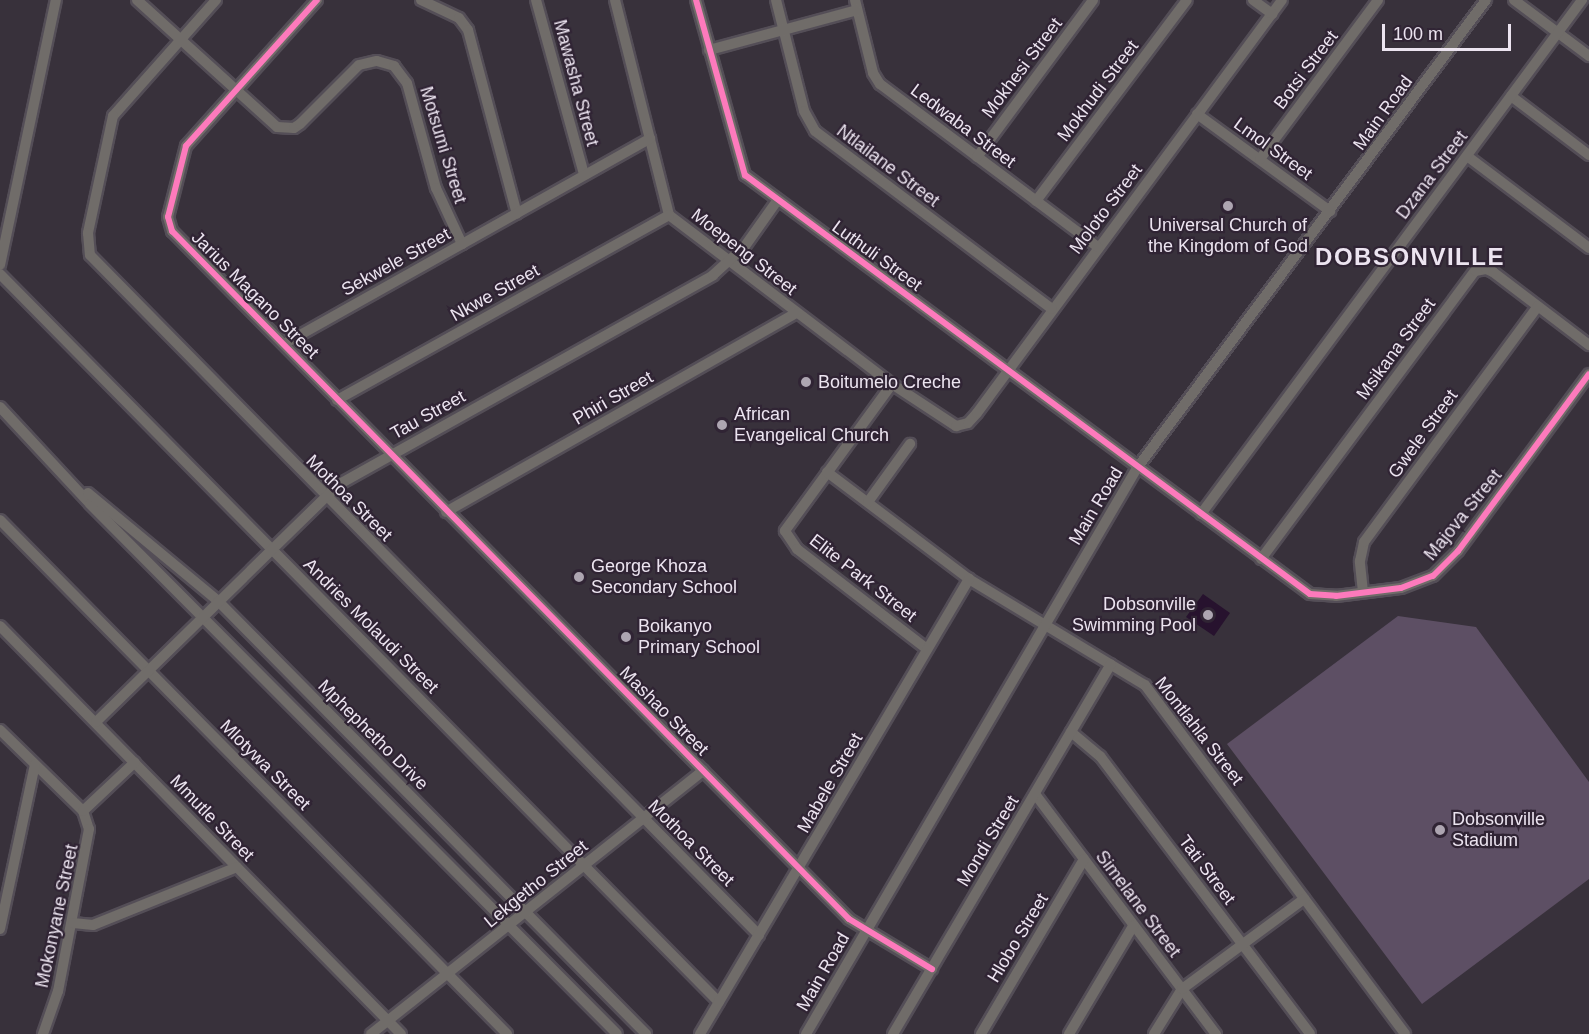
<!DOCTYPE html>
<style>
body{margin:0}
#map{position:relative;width:1589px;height:1034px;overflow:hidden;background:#38313b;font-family:Arial,sans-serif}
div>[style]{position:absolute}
.green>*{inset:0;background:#5d4f64}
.water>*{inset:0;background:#27122e}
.roads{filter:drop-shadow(2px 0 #544e57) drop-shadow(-2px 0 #544e57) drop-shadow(0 2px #544e57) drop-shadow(0 -2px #544e57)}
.minor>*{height:10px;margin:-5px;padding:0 5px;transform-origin:5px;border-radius:5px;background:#706c69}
.cycleway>*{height:6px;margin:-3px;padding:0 3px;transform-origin:3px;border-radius:3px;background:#fd7abc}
.dots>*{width:16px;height:16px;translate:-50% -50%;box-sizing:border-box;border:3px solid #302434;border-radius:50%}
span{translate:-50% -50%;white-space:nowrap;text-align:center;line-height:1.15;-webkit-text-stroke:4.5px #302434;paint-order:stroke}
.street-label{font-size:18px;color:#ece4f0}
.poi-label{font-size:18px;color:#ece4f0}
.left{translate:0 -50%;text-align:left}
.right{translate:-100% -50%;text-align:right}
.district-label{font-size:24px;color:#ece4f0;font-weight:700;letter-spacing:1.5px}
.scale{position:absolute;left:1382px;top:24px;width:129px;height:27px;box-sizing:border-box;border:3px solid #ece4f0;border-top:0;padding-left:8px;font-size:18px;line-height:21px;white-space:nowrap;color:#ece4f0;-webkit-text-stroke:4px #302434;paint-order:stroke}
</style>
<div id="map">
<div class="green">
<i style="clip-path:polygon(1398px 616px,1476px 627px,1589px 782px,1589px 879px,1422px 1004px,1227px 744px)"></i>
</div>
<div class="water">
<i style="clip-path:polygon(1203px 594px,1230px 613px,1214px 636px,1186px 617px)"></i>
</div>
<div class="roads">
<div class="minor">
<i style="left:137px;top:0;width:189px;rotate:42.2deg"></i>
<i style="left:277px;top:127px;width:17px;rotate:3deg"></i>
<i style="left:294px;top:128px;width:7px;rotate:-34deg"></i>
<i style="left:300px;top:124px;width:83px;rotate:-45deg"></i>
<i style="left:359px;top:65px;width:18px;rotate:-13deg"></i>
<i style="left:377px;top:61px;width:18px;rotate:16deg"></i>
<i style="left:394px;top:66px;width:21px;rotate:53deg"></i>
<i style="left:407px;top:83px;width:109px;rotate:74.6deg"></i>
<i style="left:436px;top:188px;width:62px;rotate:65.1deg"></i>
<i style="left:216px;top:0;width:155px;rotate:131.6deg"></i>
<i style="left:113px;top:116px;width:120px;rotate:102.1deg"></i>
<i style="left:88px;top:233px;width:22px;rotate:85deg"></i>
<i style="left:90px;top:255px;width:954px;rotate:45.47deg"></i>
<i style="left:317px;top:0;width:196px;rotate:131.9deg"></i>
<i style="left:186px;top:146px;width:73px;rotate:104.2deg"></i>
<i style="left:168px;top:217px;width:15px;rotate:74deg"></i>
<i style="left:172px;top:231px;width:965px;rotate:45.46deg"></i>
<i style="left:849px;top:919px;width:97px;rotate:31.1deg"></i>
<i style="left:421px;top:0;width:42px;rotate:25.3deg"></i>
<i style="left:459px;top:18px;width:15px;rotate:53deg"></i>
<i style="left:468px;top:30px;width:190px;rotate:75.1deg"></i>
<i style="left:536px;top:0;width:180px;rotate:74.6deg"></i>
<i style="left:615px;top:0;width:222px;rotate:75.9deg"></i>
<i style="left:669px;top:215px;width:280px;rotate:37.2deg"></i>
<i style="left:892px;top:384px;width:77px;rotate:33.3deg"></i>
<i style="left:956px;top:426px;width:12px;rotate:-14deg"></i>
<i style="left:968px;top:423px;width:13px;rotate:-48deg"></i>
<i style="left:977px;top:413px;width:513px;rotate:-53.55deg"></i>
<i style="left:696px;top:0;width:182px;rotate:74.4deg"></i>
<i style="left:745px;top:175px;width:703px;rotate:36.56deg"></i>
<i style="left:1310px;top:594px;width:26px;rotate:4deg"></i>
<i style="left:1336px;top:596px;width:65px;rotate:-7deg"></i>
<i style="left:1401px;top:588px;width:34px;rotate:-21deg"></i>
<i style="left:1433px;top:576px;width:35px;rotate:-45deg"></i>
<i style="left:1458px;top:551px;width:220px;rotate:-53.5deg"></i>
<i style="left:776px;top:0;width:114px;rotate:75.8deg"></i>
<i style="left:804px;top:111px;width:23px;rotate:61deg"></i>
<i style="left:815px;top:131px;width:296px;rotate:36.9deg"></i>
<i style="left:855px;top:0;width:75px;rotate:76.1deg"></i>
<i style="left:873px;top:73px;width:13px;rotate:58deg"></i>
<i style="left:880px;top:84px;width:272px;rotate:36.8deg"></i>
<i style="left:1253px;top:0;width:24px;rotate:36deg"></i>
<i style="left:1514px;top:0;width:94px;rotate:36.7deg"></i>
<i style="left:709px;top:50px;width:153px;rotate:-15.1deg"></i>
<i style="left:1511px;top:96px;width:98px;rotate:37.1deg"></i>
<i style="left:1197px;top:114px;width:165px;rotate:36.1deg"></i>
<i style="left:1467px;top:156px;width:153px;rotate:37deg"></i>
<i style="left:977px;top:157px;width:195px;rotate:-53.5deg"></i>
<i style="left:1260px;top:159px;width:198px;rotate:-53.4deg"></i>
<i style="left:1036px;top:201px;width:251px;rotate:-53.1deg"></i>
<i style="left:0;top:265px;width:271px;rotate:-78.1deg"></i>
<i style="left:0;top:274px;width:1023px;rotate:45.36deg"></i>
<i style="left:284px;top:344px;width:420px;rotate:-29.3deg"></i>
<i style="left:892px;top:384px;width:182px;rotate:126.1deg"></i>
<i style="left:785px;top:531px;width:22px;rotate:56deg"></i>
<i style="left:797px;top:549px;width:164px;rotate:37.6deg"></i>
<i style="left:337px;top:400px;width:380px;rotate:-29.1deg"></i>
<i style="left:0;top:407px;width:132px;rotate:47.1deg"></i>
<i style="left:90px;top:504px;width:747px;rotate:45.16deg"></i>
<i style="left:827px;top:472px;width:178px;rotate:37deg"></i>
<i style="left:969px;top:579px;width:205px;rotate:31.1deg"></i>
<i style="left:1145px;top:685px;width:435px;rotate:53.3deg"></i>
<i style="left:88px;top:493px;width:169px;rotate:39.7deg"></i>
<i style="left:218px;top:601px;width:609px;rotate:45.33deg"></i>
<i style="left:868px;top:502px;width:72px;rotate:-54.1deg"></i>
<i style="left:446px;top:512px;width:403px;rotate:-29.6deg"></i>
<i style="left:1201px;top:514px;width:640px;rotate:-53.45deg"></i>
<i style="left:0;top:520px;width:722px;rotate:45.39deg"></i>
<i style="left:1261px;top:559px;width:359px;rotate:-53.4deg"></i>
<i style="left:1475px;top:271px;width:11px;rotate:-10deg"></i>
<i style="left:1486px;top:269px;width:8px;rotate:23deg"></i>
<i style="left:1493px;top:272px;width:121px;rotate:37.2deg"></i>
<i style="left:1363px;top:592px;width:31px;rotate:-96deg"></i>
<i style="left:1360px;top:561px;width:19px;rotate:-78deg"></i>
<i style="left:1364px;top:542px;width:293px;rotate:-53.6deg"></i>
<i style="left:0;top:626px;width:572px;rotate:45.5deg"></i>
<i style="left:96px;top:722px;width:339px;rotate:-44.4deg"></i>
<i style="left:338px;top:485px;width:430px;rotate:-29.2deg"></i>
<i style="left:713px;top:275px;width:43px;rotate:-42.2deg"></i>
<i style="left:745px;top:246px;width:55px;rotate:-54.6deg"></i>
<i style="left:0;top:730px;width:116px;rotate:44.3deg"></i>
<i style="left:83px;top:811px;width:19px;rotate:72deg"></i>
<i style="left:89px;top:829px;width:165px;rotate:100.8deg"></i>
<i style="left:58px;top:991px;width:46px;rotate:109.2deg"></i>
<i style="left:1071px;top:732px;width:38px;rotate:40deg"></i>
<i style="left:1100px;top:756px;width:348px;rotate:52.9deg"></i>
<i style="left:1035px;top:794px;width:301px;rotate:53deg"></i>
<i style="left:83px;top:811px;width:71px;rotate:-43.3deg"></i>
<i style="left:73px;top:923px;width:20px;rotate:6deg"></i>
<i style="left:93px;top:925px;width:155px;rotate:-21.9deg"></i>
<i style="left:0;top:929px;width:168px;rotate:-78deg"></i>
<i style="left:371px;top:1034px;width:424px;rotate:-38.4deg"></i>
<i style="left:700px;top:1034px;width:529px;rotate:-59.41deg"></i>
<i style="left:806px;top:1034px;width:656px;rotate:-59.68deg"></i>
<i style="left:1137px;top:468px;width:584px;rotate:-53.29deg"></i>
<i style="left:893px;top:1034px;width:429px;rotate:-59.5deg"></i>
<i style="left:981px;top:1034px;width:203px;rotate:-59.5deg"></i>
<i style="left:1069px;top:1034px;width:126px;rotate:-59.3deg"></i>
<i style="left:1154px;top:1034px;width:53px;rotate:-58.1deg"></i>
<i style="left:1182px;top:989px;width:152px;rotate:-36.4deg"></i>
</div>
</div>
<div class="cycleway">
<i style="left:317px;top:0;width:196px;rotate:131.9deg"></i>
<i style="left:186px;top:146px;width:73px;rotate:104.2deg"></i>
<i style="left:168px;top:217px;width:15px;rotate:74deg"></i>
<i style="left:172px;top:231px;width:965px;rotate:45.46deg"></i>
<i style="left:849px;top:919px;width:97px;rotate:31.1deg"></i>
<i style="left:696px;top:0;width:182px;rotate:74.4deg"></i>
<i style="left:745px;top:175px;width:703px;rotate:36.56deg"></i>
<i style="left:1310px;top:594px;width:26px;rotate:4deg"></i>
<i style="left:1336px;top:596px;width:65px;rotate:-7deg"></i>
<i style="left:1401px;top:588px;width:34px;rotate:-21deg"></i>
<i style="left:1433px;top:576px;width:35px;rotate:-45deg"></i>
<i style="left:1458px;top:551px;width:220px;rotate:-53.5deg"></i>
</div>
<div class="dots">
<i style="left:1228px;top:206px;background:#ada5b1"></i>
<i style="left:806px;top:382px;background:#ada5b1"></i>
<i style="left:722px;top:425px;background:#ada5b1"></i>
<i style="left:579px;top:577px;background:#ada5b1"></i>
<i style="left:1208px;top:615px;background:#ada5b1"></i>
<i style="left:626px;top:637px;background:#ada5b1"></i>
<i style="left:1440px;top:830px;background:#ada5b1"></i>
</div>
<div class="street-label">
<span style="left:1022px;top:68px;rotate:-53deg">Mokhesi Street</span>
<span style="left:1306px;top:70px;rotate:-53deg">Botsi Street</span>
<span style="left:576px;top:83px;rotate:75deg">Mawasha Street</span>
<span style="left:1098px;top:91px;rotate:-53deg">Mokhudi Street</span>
<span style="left:1383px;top:113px;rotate:-54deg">Main Road</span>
<span style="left:963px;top:126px;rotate:37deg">Ledwaba Street</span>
<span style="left:443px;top:145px;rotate:73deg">Motsumi Street</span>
<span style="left:1273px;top:149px;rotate:36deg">Lmol Street</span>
<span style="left:888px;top:166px;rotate:37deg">Ntlailane Street</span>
<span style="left:1432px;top:175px;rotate:-53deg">Dzana Street</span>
<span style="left:1106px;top:209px;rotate:-53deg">Moloto Street</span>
<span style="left:744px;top:252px;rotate:38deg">Moepeng Street</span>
<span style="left:877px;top:256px;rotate:36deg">Luthuli Street</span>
<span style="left:396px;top:262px;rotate:-29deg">Sekwele Street</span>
<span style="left:495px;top:293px;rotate:-29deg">Nkwe Street</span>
<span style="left:255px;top:295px;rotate:45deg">Jarius Magano Street</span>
<span style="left:1396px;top:349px;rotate:-54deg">Msikana Street</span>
<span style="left:613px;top:398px;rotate:-30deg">Phiri Street</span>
<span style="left:428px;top:415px;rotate:-29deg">Tau Street</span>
<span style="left:1423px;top:434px;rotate:-54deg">Gwele Street</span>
<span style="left:349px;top:498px;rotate:45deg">Mothoa Street</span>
<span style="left:1096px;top:506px;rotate:-59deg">Main Road</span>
<span style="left:1463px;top:515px;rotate:-51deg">Majova Street</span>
<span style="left:863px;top:578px;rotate:38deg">Elite Park Street</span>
<span style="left:371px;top:626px;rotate:45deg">Andries Molaudi Street</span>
<span style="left:664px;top:711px;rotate:45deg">Mashao Street</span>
<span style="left:1199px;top:731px;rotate:52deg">Montlahla Street</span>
<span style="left:373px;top:735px;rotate:45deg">Mphephetho Drive</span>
<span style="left:265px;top:765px;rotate:45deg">Mlotywa Street</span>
<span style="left:830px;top:783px;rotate:-60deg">Mabele Street</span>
<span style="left:212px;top:818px;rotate:46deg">Mmutle Street</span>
<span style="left:988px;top:841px;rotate:-59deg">Mondi Street</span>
<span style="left:691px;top:843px;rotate:45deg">Mothoa Street</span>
<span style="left:1207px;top:870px;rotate:53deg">Tati Street</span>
<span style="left:536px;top:884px;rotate:-39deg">Lekgetho Street</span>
<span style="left:1138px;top:904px;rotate:53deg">Simelane Street</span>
<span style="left:57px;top:916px;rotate:-78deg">Mokonyane Street</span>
<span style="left:1018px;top:938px;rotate:-59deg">Hlobo Street</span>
<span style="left:823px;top:972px;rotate:-60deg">Main Road</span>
</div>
<div class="poi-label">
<span style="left:1228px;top:236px">Universal Church of<br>the Kingdom of God</span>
<span class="left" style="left:818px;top:382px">Boitumelo Creche</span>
<span class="left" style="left:734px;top:425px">African<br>Evangelical Church</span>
<span class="left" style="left:591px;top:577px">George Khoza<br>Secondary School</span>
<span class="right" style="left:1196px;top:615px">Dobsonville<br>Swimming Pool</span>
<span class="left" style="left:638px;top:637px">Boikanyo<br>Primary School</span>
<span class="left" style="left:1452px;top:830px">Dobsonville<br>Stadium</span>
</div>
<div class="district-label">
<span style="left:1410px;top:257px">DOBSONVILLE</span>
</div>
<div class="scale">100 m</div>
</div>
